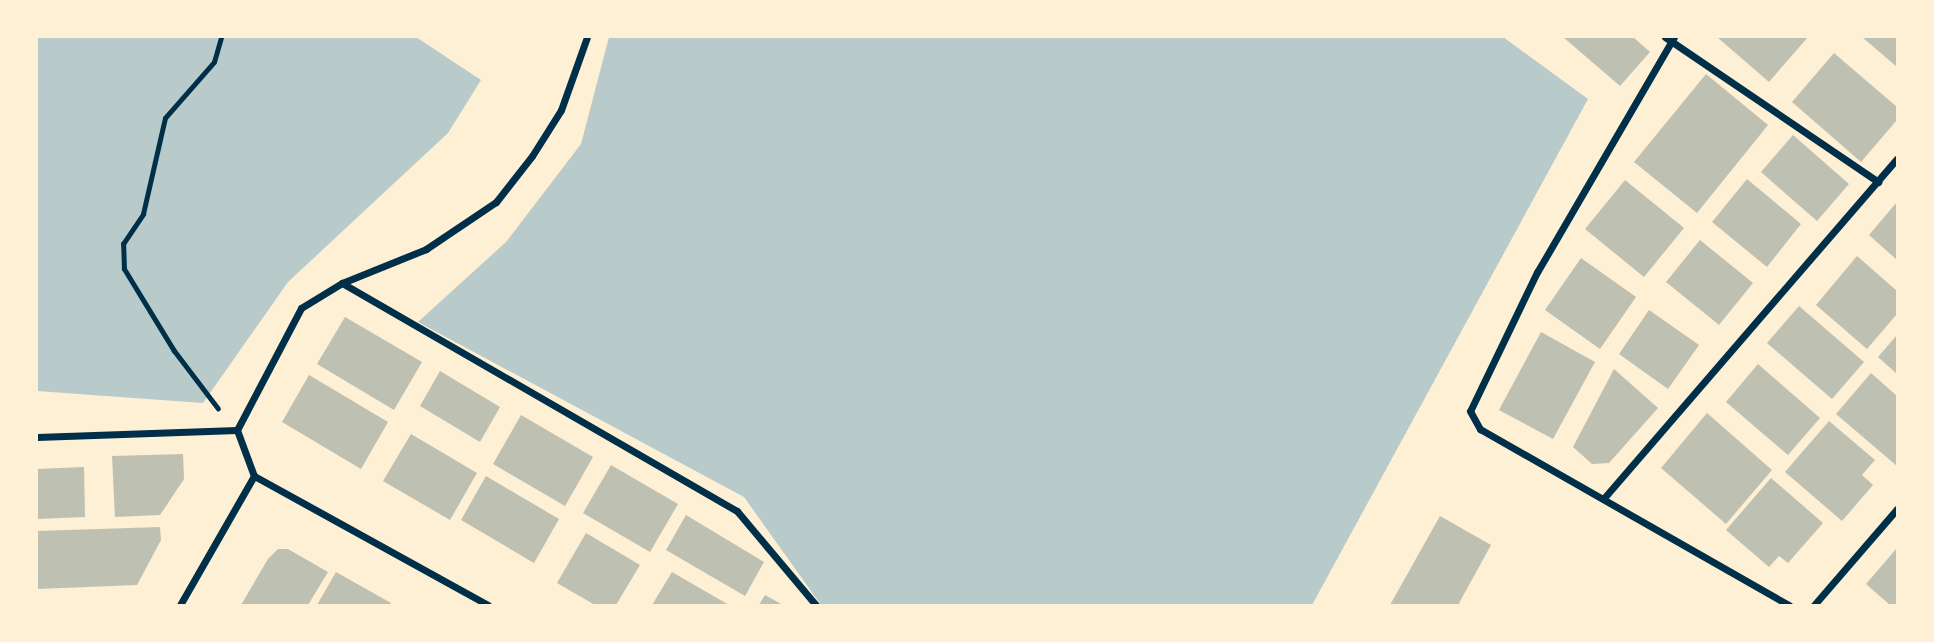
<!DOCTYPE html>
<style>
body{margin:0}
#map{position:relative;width:1934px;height:642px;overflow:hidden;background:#fdf0d5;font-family:"Roboto Condensed",sans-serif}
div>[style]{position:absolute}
.green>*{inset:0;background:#b9caca}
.building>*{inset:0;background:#bec0b2}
.path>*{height:4.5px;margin:-2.25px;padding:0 2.25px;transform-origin:2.25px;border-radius:2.25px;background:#003049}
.minor>*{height:7px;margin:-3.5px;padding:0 3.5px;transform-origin:3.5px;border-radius:3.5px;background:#003049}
span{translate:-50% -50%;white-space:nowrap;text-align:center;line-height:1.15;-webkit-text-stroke:7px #fdf0d5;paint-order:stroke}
.frame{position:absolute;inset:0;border:38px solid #fdf0d5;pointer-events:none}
</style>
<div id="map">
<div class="green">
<i style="clip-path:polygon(37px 37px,416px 37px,481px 80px,448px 133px,288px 282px,203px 403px,37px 391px)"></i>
<i style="clip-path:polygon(609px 37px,1503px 37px,1588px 99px,1312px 605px,821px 605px,744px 497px,418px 322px,506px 242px,581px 144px)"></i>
</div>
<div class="building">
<i style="clip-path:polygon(1563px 37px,1633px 37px,1650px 52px,1620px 86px)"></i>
<i style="clip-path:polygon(1717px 37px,1808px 37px,1769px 82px)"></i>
<i style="clip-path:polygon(1862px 37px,1897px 37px,1897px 67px)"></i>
<i style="clip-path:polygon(1834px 53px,1897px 107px,1897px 120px,1861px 162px,1792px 102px)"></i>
<i style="clip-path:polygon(1706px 74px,1768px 125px,1697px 213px,1634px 162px)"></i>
<i style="clip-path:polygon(1793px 135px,1849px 184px,1817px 221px,1761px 172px)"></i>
<i style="clip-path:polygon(1747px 179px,1801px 224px,1767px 267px,1712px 222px)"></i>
<i style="clip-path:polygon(1625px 180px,1684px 228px,1644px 277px,1585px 229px)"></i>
<i style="clip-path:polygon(1897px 202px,1897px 260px,1869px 235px)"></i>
<i style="clip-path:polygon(1700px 240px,1753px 283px,1719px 325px,1666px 282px)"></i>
<i style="clip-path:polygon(1857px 256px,1897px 291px,1897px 314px,1867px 349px,1816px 305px)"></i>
<i style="clip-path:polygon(1581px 258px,1636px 297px,1600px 349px,1545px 310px)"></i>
<i style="clip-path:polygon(1799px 306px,1864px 362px,1832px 399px,1767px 343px)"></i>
<i style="clip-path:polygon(1649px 310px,1699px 345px,1668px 389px,1619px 354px)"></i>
<i style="clip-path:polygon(345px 317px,422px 362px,394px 410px,317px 364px)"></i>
<i style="clip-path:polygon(1541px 332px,1595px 362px,1553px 439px,1499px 410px)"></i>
<i style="clip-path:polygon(1897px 335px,1897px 374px,1878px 357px)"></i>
<i style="clip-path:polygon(1758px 364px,1820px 418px,1788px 455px,1726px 402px)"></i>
<i style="clip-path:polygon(1614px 369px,1658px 408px,1609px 463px,1592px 464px,1573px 447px)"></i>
<i style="clip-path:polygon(440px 371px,500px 407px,480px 442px,420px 406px)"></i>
<i style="clip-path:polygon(1871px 373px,1897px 396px,1897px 466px,1836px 414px)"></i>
<i style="clip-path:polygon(309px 375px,388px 422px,361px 469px,282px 422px)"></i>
<i style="clip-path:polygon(1707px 413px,1772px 470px,1726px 524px,1661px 468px)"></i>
<i style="clip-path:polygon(521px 415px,593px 457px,565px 506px,493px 464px)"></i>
<i style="clip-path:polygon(1829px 421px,1875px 460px,1862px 475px,1873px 485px,1842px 521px,1785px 472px)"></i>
<i style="clip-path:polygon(411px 434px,477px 473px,450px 520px,383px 481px)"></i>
<i style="clip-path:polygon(183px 454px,184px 479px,160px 515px,115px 517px,112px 456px)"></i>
<i style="clip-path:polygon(611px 465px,678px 504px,650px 552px,583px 513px)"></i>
<i style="clip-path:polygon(84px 467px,85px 517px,37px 519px,37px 469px)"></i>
<i style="clip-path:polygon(486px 476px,559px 519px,534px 563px,461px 520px)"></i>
<i style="clip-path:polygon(1771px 478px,1823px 523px,1788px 563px,1779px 556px,1769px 567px,1726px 530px)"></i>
<i style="clip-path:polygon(686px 515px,764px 562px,745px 596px,666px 550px)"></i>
<i style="clip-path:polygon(1440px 516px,1491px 545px,1458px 605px,1390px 605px)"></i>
<i style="clip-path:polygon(160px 527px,161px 540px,137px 585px,37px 589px,37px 531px)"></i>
<i style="clip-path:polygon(586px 533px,640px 565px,616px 605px,595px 605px,557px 583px)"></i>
<i style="clip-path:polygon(1897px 548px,1897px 605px,1890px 605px,1866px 584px)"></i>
<i style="clip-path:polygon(278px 549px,288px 549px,328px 572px,308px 605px,241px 605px,268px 559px)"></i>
<i style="clip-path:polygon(336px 572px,391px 603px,390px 605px,317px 605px)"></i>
<i style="clip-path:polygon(672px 572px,729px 605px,652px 605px)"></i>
<i style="clip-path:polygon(765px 595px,783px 605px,759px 605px)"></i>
</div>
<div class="path">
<i style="left:218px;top:409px;width:73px;rotate:-127.2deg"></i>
<i style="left:174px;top:351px;width:96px;rotate:-121.4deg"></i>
<i style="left:124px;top:269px;width:25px;rotate:-92deg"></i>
<i style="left:123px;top:244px;width:36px;rotate:-56deg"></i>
<i style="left:143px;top:214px;width:98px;rotate:-77.1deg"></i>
<i style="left:165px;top:118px;width:74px;rotate:-48.8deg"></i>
<i style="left:214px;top:62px;width:26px;rotate:-74deg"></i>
</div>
<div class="minor">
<i style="left:1665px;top:37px;width:258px;rotate:34.2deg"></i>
<i style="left:1674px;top:37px;width:272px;rotate:120.2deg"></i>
<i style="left:1537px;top:272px;width:154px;rotate:115.7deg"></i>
<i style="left:1470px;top:411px;width:21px;rotate:61deg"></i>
<i style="left:1480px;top:429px;width:356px;rotate:29.7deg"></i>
<i style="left:342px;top:283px;width:456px;rotate:30deg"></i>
<i style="left:737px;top:511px;width:123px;rotate:50deg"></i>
<i style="left:37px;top:437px;width:200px;rotate:-2deg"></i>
<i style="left:1604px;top:498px;width:448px;rotate:-49.2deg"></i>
<i style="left:180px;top:605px;width:149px;rotate:-60.2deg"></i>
<i style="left:488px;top:605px;width:267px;rotate:-151.1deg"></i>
<i style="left:254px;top:476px;width:49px;rotate:-110.3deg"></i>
<i style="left:237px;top:430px;width:138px;rotate:-62.3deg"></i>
<i style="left:301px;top:308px;width:48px;rotate:-31.4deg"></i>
<i style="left:342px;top:283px;width:91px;rotate:-22deg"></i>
<i style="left:426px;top:249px;width:84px;rotate:-33.9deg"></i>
<i style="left:496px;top:202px;width:58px;rotate:-52deg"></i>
<i style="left:532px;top:156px;width:54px;rotate:-57.8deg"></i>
<i style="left:561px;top:110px;width:77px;rotate:-70.4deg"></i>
<i style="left:1814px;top:605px;width:127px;rotate:-49.2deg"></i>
</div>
<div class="frame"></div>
</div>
